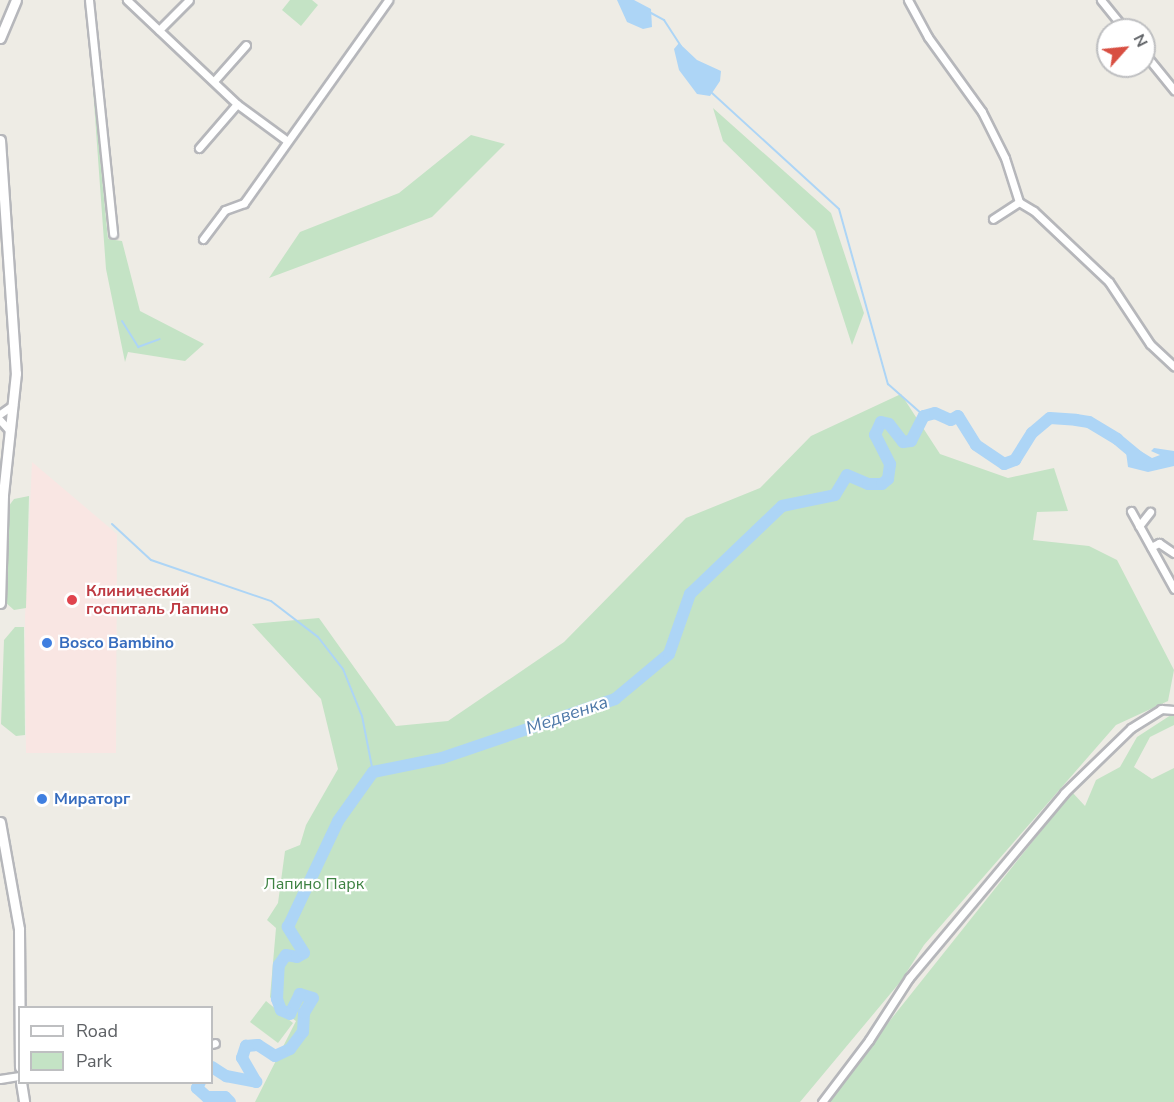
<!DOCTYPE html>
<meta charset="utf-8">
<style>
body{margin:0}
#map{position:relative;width:1174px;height:1102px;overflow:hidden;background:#eeece5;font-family:"Nunito Sans",sans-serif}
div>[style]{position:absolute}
.medical>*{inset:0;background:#f9e6e3}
.green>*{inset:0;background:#c4e3c5}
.water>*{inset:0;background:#add5f6}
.stream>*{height:2px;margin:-1px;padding:0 1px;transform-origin:1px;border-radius:1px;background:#add5f6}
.river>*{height:12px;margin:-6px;padding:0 6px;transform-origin:6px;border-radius:6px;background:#add5f6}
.roads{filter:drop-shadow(2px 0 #b6b7bb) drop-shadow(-2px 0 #b6b7bb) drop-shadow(0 2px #b6b7bb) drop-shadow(0 -2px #b6b7bb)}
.minor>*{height:7px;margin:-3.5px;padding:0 3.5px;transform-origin:3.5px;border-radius:3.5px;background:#fff}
.secondary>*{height:9px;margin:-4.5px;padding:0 4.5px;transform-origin:4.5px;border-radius:4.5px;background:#fff}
.dots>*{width:16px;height:16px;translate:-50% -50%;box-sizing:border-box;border:3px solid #fff;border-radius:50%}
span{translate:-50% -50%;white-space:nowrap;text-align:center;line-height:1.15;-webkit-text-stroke:4.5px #fff;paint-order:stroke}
.health-label{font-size:16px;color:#be3a42;font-weight:700}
.left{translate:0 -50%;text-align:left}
.shop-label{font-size:16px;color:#366cbe;font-weight:700}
.park-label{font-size:16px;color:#3e8242}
.water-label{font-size:18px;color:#4c77a7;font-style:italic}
.legend{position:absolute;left:18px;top:1006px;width:195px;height:78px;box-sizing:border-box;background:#fff;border:2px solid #bebfc1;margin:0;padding:8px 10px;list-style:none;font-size:18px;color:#5d6064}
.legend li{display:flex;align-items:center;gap:12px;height:30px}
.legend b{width:30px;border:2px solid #bebfc1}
.north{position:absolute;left:1096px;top:18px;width:60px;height:60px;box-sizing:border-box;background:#fff;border:2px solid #bebfc1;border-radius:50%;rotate:63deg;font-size:16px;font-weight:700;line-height:24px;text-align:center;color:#5d6064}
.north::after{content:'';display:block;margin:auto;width:21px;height:27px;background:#d84f42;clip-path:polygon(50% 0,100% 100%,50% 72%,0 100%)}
</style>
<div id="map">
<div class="medical">
<i style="clip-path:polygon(32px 462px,117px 534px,116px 753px,26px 753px,25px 618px)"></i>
</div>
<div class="green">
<i style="clip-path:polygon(290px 0,312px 0,318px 5px,301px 26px,282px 10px)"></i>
<i style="clip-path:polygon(92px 75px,108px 239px,122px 241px,140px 311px,204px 344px,185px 361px,128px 352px,125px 362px,106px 269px)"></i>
<i style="clip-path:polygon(713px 108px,831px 213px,864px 313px,852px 345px,815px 231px,723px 141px)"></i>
<i style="clip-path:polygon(471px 135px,505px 144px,432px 217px,269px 278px,300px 232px,399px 193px)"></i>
<i style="clip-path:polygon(901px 394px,940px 454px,1008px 478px,1054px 468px,1068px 511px,1037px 512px,1033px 540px,1089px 546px,1117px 560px,1174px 670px,1168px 701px,1116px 725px,924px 945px,901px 981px,800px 1102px,255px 1102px,296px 1021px,277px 1008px,270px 997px,276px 928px,267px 920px,278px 903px,285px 851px,300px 845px,306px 825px,338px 769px,321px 699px,252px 624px,319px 618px,396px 726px,448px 721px,564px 642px,686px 518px,760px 488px,811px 436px)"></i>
<i style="clip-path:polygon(29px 496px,26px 608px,14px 610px,5px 602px,4px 594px,8px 507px,14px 499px)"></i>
<i style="clip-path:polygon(15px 627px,24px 627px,25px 735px,16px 736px,1px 724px,4px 640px)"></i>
<i style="clip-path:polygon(1174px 713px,1174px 725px,1150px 737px,1134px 767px,1152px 779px,1174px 768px,1174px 1102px,825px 1102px,1072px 792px,1085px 806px,1096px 780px,1120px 767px,1137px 737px)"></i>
<i style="clip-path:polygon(266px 1001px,293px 1023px,278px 1043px,250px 1022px)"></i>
</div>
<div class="water">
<i style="clip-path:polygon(617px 0,634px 0,651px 9px,652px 27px,643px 29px,627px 22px)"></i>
<i style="clip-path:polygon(679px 43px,697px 60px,721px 71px,720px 81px,710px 96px,697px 94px,679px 70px,674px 49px)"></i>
<i style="clip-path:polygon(1134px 447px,1152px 458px,1160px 455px,1151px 451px,1154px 448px,1174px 451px,1174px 466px,1148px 472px,1128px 467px,1126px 452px)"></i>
</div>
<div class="stream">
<i style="left:651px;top:13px;width:15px;rotate:28deg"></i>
<i style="left:664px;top:20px;width:31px;rotate:57deg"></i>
<i style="left:712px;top:93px;width:172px;rotate:42.4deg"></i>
<i style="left:839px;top:209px;width:182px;rotate:74.4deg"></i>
<i style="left:888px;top:384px;width:48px;rotate:41.6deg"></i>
<i style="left:122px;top:321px;width:31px;rotate:58deg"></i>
<i style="left:138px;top:347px;width:23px;rotate:-20deg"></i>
<i style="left:112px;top:524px;width:53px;rotate:42.7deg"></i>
<i style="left:151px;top:560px;width:127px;rotate:18.9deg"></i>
<i style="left:271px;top:601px;width:59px;rotate:37.5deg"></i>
<i style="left:318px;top:637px;width:41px;rotate:52deg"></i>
<i style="left:343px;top:669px;width:51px;rotate:68deg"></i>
<i style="left:362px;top:716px;width:57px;rotate:78.9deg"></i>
</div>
<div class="river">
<i style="left:212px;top:1067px;width:17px;rotate:33deg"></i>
<i style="left:226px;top:1076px;width:31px;rotate:11deg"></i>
<i style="left:256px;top:1082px;width:28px;rotate:-120deg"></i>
<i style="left:242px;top:1058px;width:13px;rotate:-72deg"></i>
<i style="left:246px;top:1046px;width:12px;rotate:-5deg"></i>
<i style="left:258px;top:1045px;width:20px;rotate:33deg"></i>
<i style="left:275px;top:1056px;width:17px;rotate:-25deg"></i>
<i style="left:290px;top:1049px;width:21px;rotate:-53deg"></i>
<i style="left:303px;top:1032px;width:19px;rotate:-87deg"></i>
<i style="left:304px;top:1013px;width:17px;rotate:-59deg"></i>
<i style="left:313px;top:998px;width:14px;rotate:-163deg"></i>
<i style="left:300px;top:994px;width:22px;rotate:117deg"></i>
<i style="left:290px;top:1014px;width:10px;rotate:-156deg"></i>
<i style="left:281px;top:1010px;width:12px;rotate:-110deg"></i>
<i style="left:277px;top:999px;width:34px;rotate:-87deg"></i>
<i style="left:279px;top:965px;width:12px;rotate:-55deg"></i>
<i style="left:286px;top:955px;width:11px;rotate:10deg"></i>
<i style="left:297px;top:957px;width:8px;rotate:-30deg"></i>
<i style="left:304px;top:953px;width:31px;rotate:-122deg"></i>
<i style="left:288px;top:927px;width:117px;rotate:-64.7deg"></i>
<i style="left:338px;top:821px;width:60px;rotate:-54.5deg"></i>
<i style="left:373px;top:772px;width:70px;rotate:-11.5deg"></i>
<i style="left:442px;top:758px;width:183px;rotate:-18.8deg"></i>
<i style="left:615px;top:699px;width:70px;rotate:-39.8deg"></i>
<i style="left:669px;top:654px;width:64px;rotate:-70.7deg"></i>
<i style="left:690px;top:594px;width:127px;rotate:-43.7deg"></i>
<i style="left:782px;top:506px;width:54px;rotate:-11.7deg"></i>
<i style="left:835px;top:495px;width:23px;rotate:-59deg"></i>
<i style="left:847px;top:475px;width:23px;rotate:23deg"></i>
<i style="left:868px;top:484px;width:14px"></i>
<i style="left:882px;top:484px;width:8px;rotate:-40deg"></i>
<i style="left:888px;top:479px;width:15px;rotate:-82deg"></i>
<i style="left:890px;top:464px;width:33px;rotate:-117deg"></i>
<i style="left:875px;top:435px;width:14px;rotate:-65deg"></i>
<i style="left:881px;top:422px;width:8px;rotate:14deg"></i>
<i style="left:889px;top:424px;width:23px;rotate:52deg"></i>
<i style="left:903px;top:442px;width:8px;rotate:-7deg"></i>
<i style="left:911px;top:441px;width:28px;rotate:-63deg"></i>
<i style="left:924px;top:416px;width:11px;rotate:-15deg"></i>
<i style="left:935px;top:413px;width:17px;rotate:24deg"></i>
<i style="left:951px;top:420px;width:8px;rotate:-30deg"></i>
<i style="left:958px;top:416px;width:34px;rotate:58deg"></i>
<i style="left:976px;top:445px;width:34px;rotate:34deg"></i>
<i style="left:1004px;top:464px;width:12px;rotate:-20deg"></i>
<i style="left:1015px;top:460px;width:32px;rotate:-58deg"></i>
<i style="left:1032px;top:433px;width:23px;rotate:-40deg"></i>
<i style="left:1050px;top:418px;width:26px;rotate:4deg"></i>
<i style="left:1076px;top:420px;width:13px;rotate:9deg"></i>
<i style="left:1089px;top:422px;width:33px;rotate:31deg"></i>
<i style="left:1117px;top:439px;width:31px;rotate:40deg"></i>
<i style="left:200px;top:1082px;width:7px;rotate:117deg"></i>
<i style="left:197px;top:1088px;width:13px;rotate:42deg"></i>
<i style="left:207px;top:1097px;width:18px"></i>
<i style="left:225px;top:1097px;width:7px;rotate:45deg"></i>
</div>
<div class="roads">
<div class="minor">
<i style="left:89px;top:0;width:235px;rotate:84.1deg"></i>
<i style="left:127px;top:0;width:151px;rotate:43.4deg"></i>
<i style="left:237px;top:104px;width:61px;rotate:36.3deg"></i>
<i style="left:908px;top:0;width:42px;rotate:61.6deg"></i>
<i style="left:928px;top:37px;width:92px;rotate:54.2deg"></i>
<i style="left:982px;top:112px;width:51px;rotate:63.4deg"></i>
<i style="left:1005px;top:158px;width:46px;rotate:72.3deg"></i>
<i style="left:1019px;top:202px;width:31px;rotate:147deg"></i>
<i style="left:1101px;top:0;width:38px;rotate:51deg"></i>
<i style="left:159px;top:30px;width:42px;rotate:-45deg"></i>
<i style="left:1144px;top:53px;width:48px;rotate:51deg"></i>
<i style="left:214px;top:81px;width:48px;rotate:-48.4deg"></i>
<i style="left:199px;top:148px;width:58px;rotate:-49.2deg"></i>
<i style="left:1019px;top:202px;width:17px;rotate:31deg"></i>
<i style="left:1034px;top:211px;width:103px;rotate:43.4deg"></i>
<i style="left:1109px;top:282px;width:74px;rotate:56.5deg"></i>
<i style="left:1150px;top:344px;width:33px;rotate:43deg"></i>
<i style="left:203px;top:239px;width:36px;rotate:-53deg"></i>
<i style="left:225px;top:210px;width:20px;rotate:-20deg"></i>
<i style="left:244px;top:203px;width:249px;rotate:-54.6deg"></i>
<i style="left:0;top:414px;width:16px;rotate:-35deg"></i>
<i style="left:0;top:420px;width:15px;rotate:48deg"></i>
<i style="left:1131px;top:511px;width:89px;rotate:61.1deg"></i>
<i style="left:1139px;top:526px;width:18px;rotate:-52deg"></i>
<i style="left:1151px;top:547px;width:9px;rotate:-27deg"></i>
<i style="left:1159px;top:543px;width:18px;rotate:34deg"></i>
<i style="left:212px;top:1044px;width:3px;rotate:-18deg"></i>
<i style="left:0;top:1079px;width:20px;rotate:-9deg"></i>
<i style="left:822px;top:1102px;width:78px;rotate:-52.8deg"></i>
<i style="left:869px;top:1040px;width:74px;rotate:-57.2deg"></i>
<i style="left:909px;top:978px;width:241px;rotate:-50deg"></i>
<i style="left:1064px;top:793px;width:93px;rotate:-44.1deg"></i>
<i style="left:1131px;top:728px;width:36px;rotate:-32deg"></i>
<i style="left:1161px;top:709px;width:13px;rotate:4deg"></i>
</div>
<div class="secondary">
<i style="left:0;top:38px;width:41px;rotate:-67.2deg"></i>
<i style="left:0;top:140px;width:234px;rotate:86.1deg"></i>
<i style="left:16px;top:373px;width:123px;rotate:96.1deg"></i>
<i style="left:3px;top:495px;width:108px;rotate:91.6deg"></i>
<i style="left:0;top:822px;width:109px;rotate:79.9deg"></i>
<i style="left:19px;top:929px;width:138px;rotate:89.6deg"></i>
<i style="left:21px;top:1082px;width:20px;rotate:81deg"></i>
</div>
</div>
<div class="dots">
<i style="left:72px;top:600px;background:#e0444e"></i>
<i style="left:47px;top:643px;background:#3f7fe0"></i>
<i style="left:42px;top:799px;background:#3f7fe0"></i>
</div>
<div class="health-label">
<span class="left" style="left:86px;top:600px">Клинический<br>госпиталь Лапино</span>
</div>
<div class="shop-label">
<span class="left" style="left:59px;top:643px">Bosco Bambino</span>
<span class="left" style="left:54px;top:799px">Мираторг</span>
</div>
<div class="park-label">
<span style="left:314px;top:884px">Лапино Парк</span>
</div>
<div class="water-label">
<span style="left:567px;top:715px;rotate:-19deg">Медвенка</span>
</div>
<ul class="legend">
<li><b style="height:8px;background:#fff"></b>Road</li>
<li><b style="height:16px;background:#c4e3c5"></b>Park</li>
</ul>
<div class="north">N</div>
</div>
